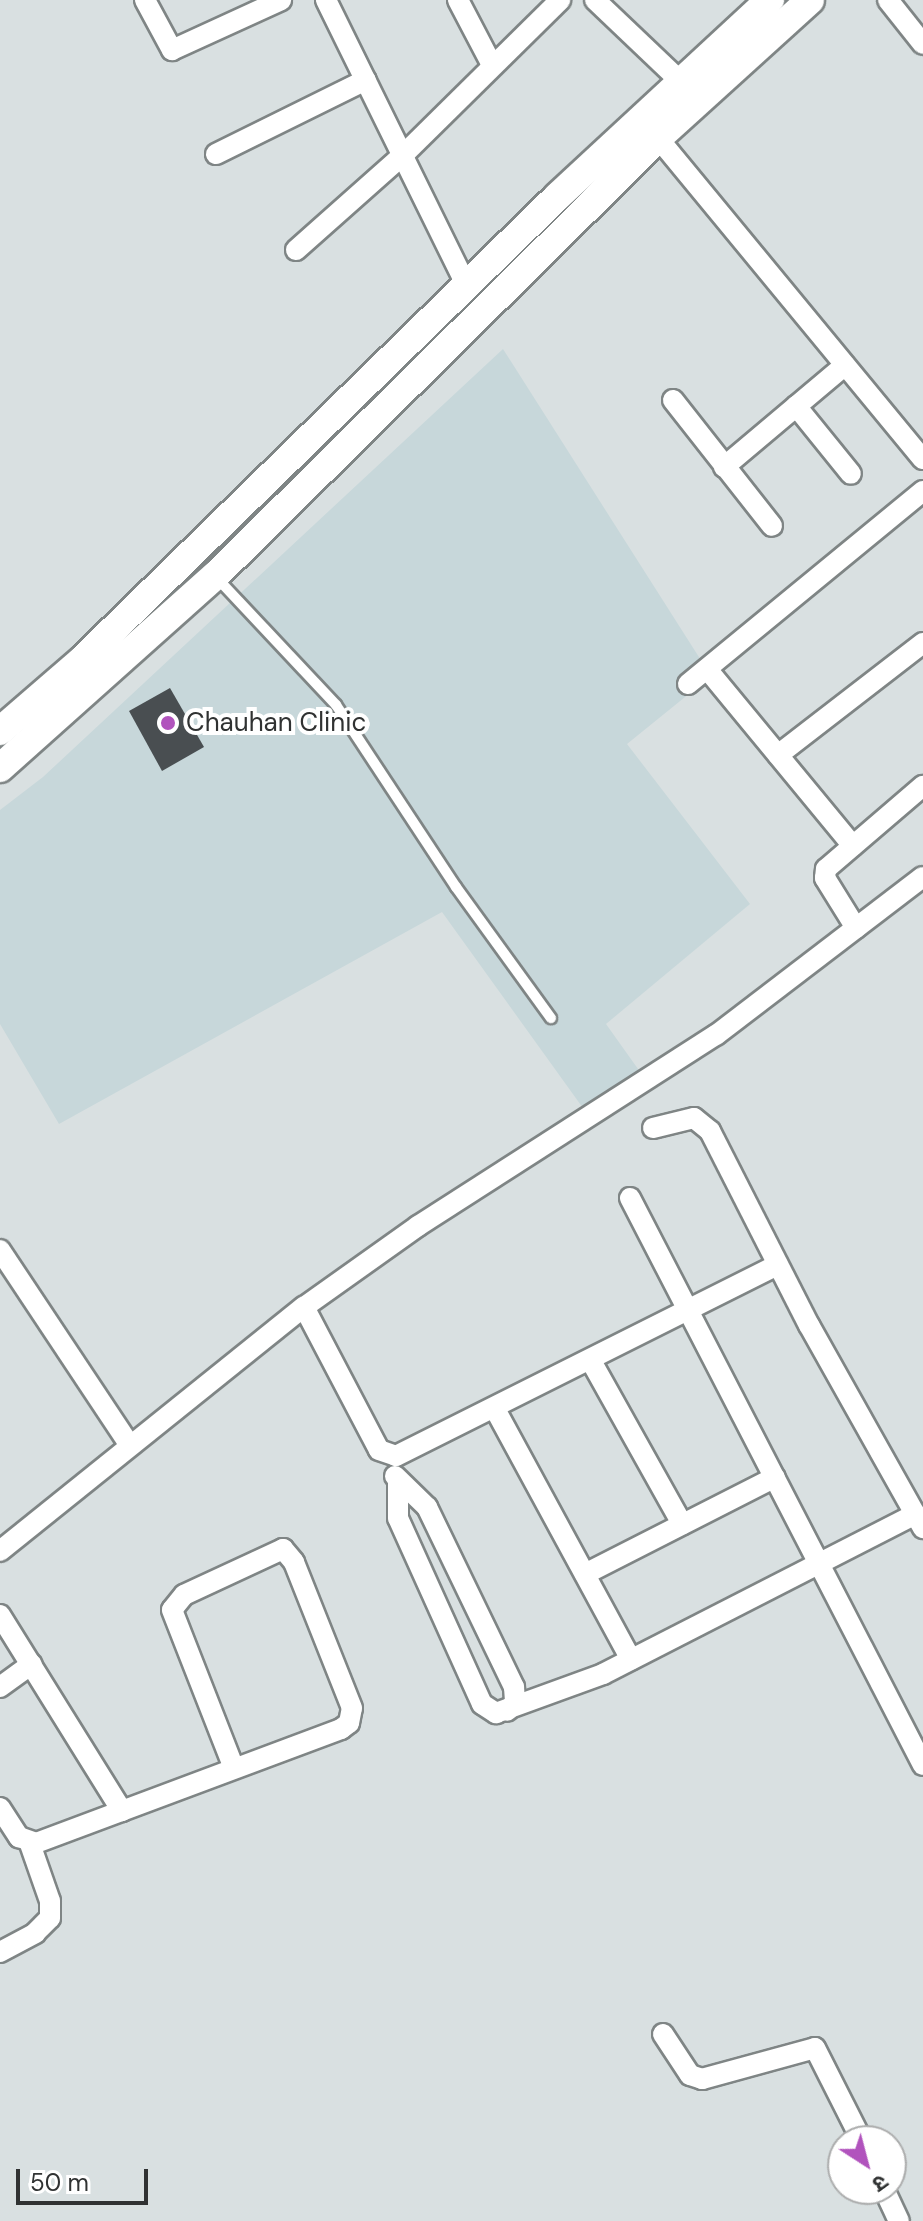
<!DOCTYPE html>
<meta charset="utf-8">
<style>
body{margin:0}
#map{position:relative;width:923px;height:2221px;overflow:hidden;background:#d9e0e1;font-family:"DM Sans","Noto Sans Devanagari",sans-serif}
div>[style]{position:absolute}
.built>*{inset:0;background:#c7d7da}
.building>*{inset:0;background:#494e51}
.roads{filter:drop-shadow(2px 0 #7f8585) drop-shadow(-2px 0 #7f8585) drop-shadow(0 2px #7f8585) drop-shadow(0 -2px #7f8585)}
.service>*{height:10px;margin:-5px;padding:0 5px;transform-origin:5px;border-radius:5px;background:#fff}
.minor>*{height:20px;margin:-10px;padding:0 10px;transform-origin:10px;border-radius:10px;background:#fff}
.secondary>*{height:28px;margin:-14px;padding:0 14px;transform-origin:14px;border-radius:14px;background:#fff}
.dots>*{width:22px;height:22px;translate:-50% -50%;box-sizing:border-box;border:4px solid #fff;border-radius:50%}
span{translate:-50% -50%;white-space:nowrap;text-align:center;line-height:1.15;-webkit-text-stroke:8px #fff;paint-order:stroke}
.poi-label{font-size:26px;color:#303232}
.left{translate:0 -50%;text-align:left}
.north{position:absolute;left:827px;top:2125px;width:80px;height:80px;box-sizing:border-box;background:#fff;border:2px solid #acadad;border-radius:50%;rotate:144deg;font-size:22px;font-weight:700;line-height:32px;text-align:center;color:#303232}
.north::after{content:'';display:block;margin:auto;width:28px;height:36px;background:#b153bd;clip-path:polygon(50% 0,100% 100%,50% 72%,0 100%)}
.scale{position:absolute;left:16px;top:2169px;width:132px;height:36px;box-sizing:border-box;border:4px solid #303232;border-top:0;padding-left:10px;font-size:24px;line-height:28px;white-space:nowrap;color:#303232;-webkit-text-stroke:6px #fff;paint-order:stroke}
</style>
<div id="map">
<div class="built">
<i style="clip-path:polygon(503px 349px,711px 676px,627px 744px,750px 904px,606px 1024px,643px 1076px,588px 1115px,442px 912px,59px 1124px,0 1024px,0 810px,43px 777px)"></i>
</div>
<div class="building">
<i style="clip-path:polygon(170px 688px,204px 747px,162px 771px,129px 711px)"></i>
</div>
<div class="roads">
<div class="service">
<i style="left:216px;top:577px;width:175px;rotate:46.8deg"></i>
<i style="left:336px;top:705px;width:218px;rotate:56.6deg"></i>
<i style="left:456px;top:887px;width:162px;rotate:54.1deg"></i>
</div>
<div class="minor">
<i style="left:145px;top:0;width:57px;rotate:61.6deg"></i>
<i style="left:172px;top:50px;width:120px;rotate:-24.6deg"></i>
<i style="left:326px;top:0;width:320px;rotate:63.8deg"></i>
<i style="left:458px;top:0;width:73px;rotate:62.4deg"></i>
<i style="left:595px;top:0;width:117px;rotate:43.6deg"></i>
<i style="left:888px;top:0;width:56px;rotate:51.5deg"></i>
<i style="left:658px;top:138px;width:416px;rotate:50.5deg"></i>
<i style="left:216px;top:154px;width:167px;rotate:-26.3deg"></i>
<i style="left:296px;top:250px;width:143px;rotate:-41.6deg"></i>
<i style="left:403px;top:155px;width:221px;rotate:-44.6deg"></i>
<i style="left:673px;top:400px;width:160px;rotate:51.8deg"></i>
<i style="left:796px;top:406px;width:87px;rotate:51deg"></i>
<i style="left:724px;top:467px;width:158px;rotate:-40.1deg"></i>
<i style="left:707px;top:669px;width:229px;rotate:50.5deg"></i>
<i style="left:688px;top:684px;width:304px;rotate:-39.4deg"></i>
<i style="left:778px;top:755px;width:183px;rotate:-37.7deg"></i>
<i style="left:856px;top:928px;width:59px;rotate:-121.8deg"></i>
<i style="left:825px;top:878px;width:9px;rotate:-84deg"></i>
<i style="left:826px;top:869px;width:128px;rotate:-40.6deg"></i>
<i style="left:653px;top:1128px;width:42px;rotate:-13.7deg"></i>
<i style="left:694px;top:1118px;width:21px;rotate:39deg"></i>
<i style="left:710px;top:1131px;width:218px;rotate:63deg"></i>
<i style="left:809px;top:1325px;width:233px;rotate:60.7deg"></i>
<i style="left:630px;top:1198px;width:638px;rotate:62.67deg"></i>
<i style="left:0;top:1250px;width:232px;rotate:56.4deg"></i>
<i style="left:304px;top:1307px;width:161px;rotate:62.3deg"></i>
<i style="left:379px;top:1450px;width:18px;rotate:19deg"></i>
<i style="left:396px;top:1456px;width:427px;rotate:-26.6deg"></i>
<i style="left:591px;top:1361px;width:187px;rotate:60.8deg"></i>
<i style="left:495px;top:1409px;width:285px;rotate:61.5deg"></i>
<i style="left:395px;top:1476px;width:45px;rotate:44.1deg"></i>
<i style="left:427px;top:1507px;width:200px;rotate:64.2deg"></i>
<i style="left:514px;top:1687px;width:16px;rotate:86deg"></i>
<i style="left:515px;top:1703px;width:11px;rotate:135deg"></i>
<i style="left:398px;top:1483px;width:35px;rotate:90deg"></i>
<i style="left:398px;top:1518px;width:204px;rotate:65.7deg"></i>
<i style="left:482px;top:1704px;width:17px;rotate:33deg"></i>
<i style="left:496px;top:1713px;width:114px;rotate:-20deg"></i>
<i style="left:603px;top:1674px;width:351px;rotate:-27.1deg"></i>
<i style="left:0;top:1551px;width:390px;rotate:-38.8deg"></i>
<i style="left:304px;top:1307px;width:140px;rotate:-35.4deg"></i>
<i style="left:418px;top:1226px;width:354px;rotate:-32.7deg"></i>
<i style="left:716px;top:1035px;width:260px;rotate:-37.4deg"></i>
<i style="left:585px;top:1574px;width:213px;rotate:-27deg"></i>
<i style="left:0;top:1615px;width:231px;rotate:58.1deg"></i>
<i style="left:0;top:1687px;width:39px;rotate:-36deg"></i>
<i style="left:0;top:1808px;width:35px;rotate:57deg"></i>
<i style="left:19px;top:1837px;width:18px;rotate:19deg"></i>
<i style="left:36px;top:1843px;width:326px;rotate:-20.5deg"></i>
<i style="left:341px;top:1729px;width:10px;rotate:-37deg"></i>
<i style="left:349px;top:1723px;width:15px;rotate:-79deg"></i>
<i style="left:352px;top:1708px;width:157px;rotate:-111.7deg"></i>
<i style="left:294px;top:1562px;width:17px;rotate:-130deg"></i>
<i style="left:283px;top:1549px;width:109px;rotate:155.1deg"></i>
<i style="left:184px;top:1595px;width:19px;rotate:129deg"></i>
<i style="left:172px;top:1610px;width:170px;rotate:68.6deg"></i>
<i style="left:0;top:1952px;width:40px;rotate:-28deg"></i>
<i style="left:35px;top:1933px;width:21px;rotate:-45deg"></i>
<i style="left:50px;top:1918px;width:17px;rotate:-90deg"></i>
<i style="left:50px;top:1901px;width:60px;rotate:-109.3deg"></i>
<i style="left:663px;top:2034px;width:49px;rotate:56.6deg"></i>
<i style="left:690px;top:2075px;width:13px;rotate:18deg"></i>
<i style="left:702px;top:2079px;width:117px;rotate:-15.3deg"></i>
<i style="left:815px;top:2048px;width:104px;rotate:63.2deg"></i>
<i style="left:884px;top:2189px;width:35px;rotate:65deg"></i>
</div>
<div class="secondary">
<i style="left:0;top:731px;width:107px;rotate:-40.8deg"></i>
<i style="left:81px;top:661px;width:666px;rotate:-44.27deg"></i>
<i style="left:558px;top:196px;width:289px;rotate:-42.8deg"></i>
<i style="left:0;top:768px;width:288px;rotate:-41.8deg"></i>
<i style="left:215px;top:576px;width:623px;rotate:-44.67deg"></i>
<i style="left:658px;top:138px;width:205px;rotate:-42.2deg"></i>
</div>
</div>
<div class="dots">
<i style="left:168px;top:723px;background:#b153bd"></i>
</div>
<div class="poi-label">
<span class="left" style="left:186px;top:723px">Chauhan Clinic</span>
</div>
<div class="north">उ</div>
<div class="scale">50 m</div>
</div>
